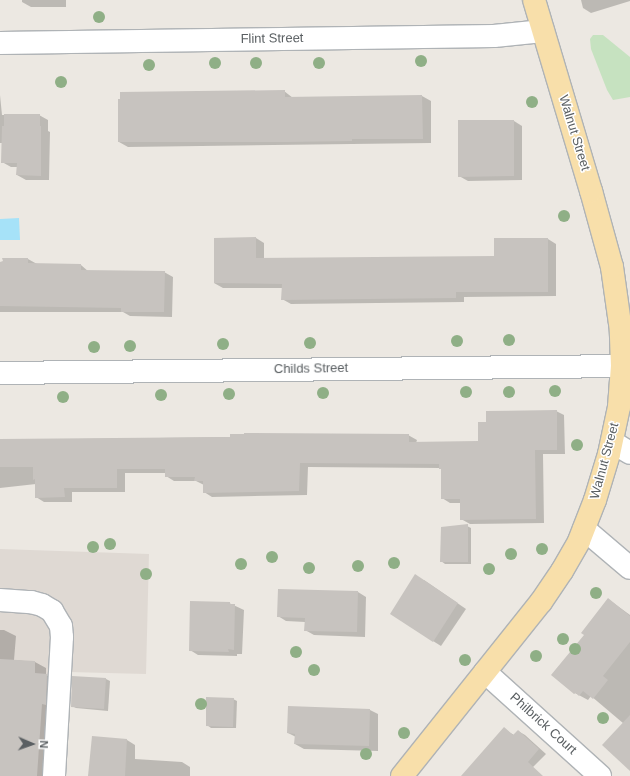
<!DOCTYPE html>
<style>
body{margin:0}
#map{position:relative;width:630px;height:776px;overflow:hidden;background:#ece8e2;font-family:Arial,sans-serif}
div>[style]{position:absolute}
.education>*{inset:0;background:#dfd9d3}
.green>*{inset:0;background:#c6e2c0}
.water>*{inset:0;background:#a6e2f8}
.shadow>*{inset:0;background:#0003}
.building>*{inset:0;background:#c7c3bf}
.roads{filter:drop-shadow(1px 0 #afb3b6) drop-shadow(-1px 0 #afb3b6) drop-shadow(0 1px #afb3b6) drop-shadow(0 -1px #afb3b6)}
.minor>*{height:22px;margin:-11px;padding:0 11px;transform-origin:11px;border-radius:11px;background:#fff}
.major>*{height:22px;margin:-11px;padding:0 11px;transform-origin:11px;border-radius:11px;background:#f8dfaa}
.trees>*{width:12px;height:12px;margin:-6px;border-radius:50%;background:#8faf86}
span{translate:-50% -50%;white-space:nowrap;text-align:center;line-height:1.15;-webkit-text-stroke:3px #fff;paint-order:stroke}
.street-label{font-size:13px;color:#5a5f62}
.north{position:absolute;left:12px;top:724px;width:40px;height:40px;-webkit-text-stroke:3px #fff;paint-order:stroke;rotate:92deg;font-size:11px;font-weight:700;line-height:16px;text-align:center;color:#5a5f62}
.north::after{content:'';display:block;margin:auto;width:14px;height:18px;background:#5a5f62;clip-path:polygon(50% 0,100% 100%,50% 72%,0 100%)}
</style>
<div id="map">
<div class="education">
<i style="clip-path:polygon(0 549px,149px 554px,146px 674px,69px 672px,63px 776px,0 776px)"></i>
</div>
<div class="green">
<i style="clip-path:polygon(593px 35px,603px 35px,630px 57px,630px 97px,613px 100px,607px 90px,591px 49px,590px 39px)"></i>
</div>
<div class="water">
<i style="clip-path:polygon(19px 218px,20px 240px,0 240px,0 219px)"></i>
</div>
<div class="shadow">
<i style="clip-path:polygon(22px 0,66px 0,66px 7px,31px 7px,22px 2px)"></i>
<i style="clip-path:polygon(581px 0,630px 0,630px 1px,591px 13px,583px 8px)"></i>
<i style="clip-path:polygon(284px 91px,293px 98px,422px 96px,431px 101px,431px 143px,128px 147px,119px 142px)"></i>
<i style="clip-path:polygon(0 95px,2px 115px,39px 115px,48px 120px,48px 131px,50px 132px,49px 180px,26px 180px,17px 175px,18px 167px,11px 167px,2px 162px,2px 143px,0 143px)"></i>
<i style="clip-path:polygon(514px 121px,522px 126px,522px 180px,468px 181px,459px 176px)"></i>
<i style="clip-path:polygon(256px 238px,264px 243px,264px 259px,495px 257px,548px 239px,556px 244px,556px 296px,464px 297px,464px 302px,291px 304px,282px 299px,282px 288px,223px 288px,214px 283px)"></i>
<i style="clip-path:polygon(28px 259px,37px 264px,81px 265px,89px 272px,164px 272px,173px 277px,172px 317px,130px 316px,123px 312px,0 312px,0 263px)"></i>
<i style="clip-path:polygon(556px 411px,564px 415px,565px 454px,543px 454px,544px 523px,470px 524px,461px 519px,461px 503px,450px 503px,442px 498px,442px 470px,440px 468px,308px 467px,307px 495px,212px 497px,204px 492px,204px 485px,196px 481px,174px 481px,166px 476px,166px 473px,125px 473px,125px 492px,72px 492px,72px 502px,44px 502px,36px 497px,36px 484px,0 488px,0 440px,408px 435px,417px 440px,416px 443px,479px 442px)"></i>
<i style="clip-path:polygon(467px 526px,471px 528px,471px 564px,445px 564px,441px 561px)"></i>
<i style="clip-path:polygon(424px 580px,466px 609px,441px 646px,433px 641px)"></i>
<i style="clip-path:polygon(358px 592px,366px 597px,365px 637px,314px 635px,305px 630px,305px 622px,286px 621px,278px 616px)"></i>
<i style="clip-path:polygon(608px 599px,630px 615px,630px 729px,591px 696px,588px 700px,575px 693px,585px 635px)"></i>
<i style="clip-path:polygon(229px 603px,244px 610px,242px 654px,237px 654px,237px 656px,198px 655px,190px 650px)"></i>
<i style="clip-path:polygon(0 630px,4px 630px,16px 636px,14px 660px,35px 662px,46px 668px,46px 675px,58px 682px,49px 776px,0 776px)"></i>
<i style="clip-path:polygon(73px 677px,106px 679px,110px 681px,108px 711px,76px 708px,72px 706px)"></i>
<i style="clip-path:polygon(233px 699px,237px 701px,236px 728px,211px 728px,207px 725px)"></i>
<i style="clip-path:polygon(370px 710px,378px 714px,378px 751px,304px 749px,295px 744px,296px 737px,288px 733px)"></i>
<i style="clip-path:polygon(504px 729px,514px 735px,518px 731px,525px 735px,546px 754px,532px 768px,528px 776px,466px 776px)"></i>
<i style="clip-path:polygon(93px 737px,127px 740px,135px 745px,135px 759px,182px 762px,190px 767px,190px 776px,89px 776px)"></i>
</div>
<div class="building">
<i style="clip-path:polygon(285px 90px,285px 97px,422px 95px,423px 139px,352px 139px,352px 141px,286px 142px,118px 142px,118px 99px,120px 99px,120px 92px)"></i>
<i style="clip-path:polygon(4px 114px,40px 114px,40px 126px,41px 126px,41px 176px,16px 175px,17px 163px,1px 163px,2px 126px,4px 126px)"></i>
<i style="clip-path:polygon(458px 120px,514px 120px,514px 176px,458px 177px)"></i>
<i style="clip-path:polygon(256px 237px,256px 258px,494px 256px,494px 238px,548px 238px,548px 292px,456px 292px,456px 298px,281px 300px,282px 284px,214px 283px,214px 238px)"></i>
<i style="clip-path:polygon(2px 258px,28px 258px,28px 263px,81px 264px,81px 270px,165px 271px,164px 312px,121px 312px,121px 308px,0 306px,0 262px,3px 261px)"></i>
<i style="clip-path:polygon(557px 410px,557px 450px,535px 450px,536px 519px,460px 520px,460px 499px,441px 499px,441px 469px,439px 469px,439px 464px,300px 463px,299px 491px,203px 493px,203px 481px,194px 481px,195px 477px,165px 477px,165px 469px,117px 469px,117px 488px,64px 488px,65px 497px,35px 498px,35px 479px,33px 480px,33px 467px,0 467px,0 439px,230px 437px,230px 434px,244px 434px,244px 433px,409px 434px,409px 442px,478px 441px,478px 422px,486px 422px,486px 411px)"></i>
<i style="clip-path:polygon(468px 524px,468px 562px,440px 562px,441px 527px)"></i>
<i style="clip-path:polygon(415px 574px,458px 603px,433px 642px,390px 614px)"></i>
<i style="clip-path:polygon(278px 589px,358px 591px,357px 632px,304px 631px,305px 618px,277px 617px)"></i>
<i style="clip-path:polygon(608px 598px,630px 616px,630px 642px,603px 676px,608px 680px,593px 699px,583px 691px,579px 696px,576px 693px,574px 694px,551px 675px,584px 635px,581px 633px)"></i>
<i style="clip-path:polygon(190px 601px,230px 602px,230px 604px,235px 604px,234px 650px,228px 649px,229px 652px,189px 651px)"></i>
<i style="clip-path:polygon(0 659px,35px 661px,35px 673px,47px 674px,46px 705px,42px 704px,37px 776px,0 776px)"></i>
<i style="clip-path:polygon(72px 676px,106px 678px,104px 709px,71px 707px)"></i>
<i style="clip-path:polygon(206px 697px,234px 698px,233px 727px,206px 726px)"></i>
<i style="clip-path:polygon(288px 706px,370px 709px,369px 746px,294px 744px,295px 734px,287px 733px)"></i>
<i style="clip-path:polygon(630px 715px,630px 771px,602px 745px)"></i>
<i style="clip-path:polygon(504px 727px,513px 735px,518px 730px,539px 749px,528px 762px,543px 776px,461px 776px)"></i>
<i style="clip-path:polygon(92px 736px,127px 739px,125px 776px,88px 776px)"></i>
</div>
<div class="roads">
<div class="minor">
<i style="left:0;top:43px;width:494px;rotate:-0.8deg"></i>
<i style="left:494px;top:36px;width:49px;rotate:-5.8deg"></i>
<i style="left:0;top:373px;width:622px;rotate:-0.64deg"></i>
<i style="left:612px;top:442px;width:21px;rotate:31deg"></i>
<i style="left:584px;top:529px;width:60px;rotate:40.3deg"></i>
<i style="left:0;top:600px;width:31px;rotate:4deg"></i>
<i style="left:31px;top:602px;width:11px;rotate:15deg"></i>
<i style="left:42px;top:605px;width:12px;rotate:31deg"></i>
<i style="left:52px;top:611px;width:17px;rotate:59deg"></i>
<i style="left:61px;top:626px;width:11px;rotate:85deg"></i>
<i style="left:62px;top:637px;width:139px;rotate:93.3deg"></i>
<i style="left:485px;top:672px;width:155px;rotate:42.1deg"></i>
</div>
<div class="major">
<i style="left:402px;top:776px;width:223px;rotate:-51.4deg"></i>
<i style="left:541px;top:602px;width:37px;rotate:-56deg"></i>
<i style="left:562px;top:571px;width:34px;rotate:-60deg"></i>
<i style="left:579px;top:541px;width:44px;rotate:-68.7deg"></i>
<i style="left:595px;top:500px;width:48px;rotate:-73.1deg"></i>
<i style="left:609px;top:454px;width:48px;rotate:-78deg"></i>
<i style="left:619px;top:407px;width:41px;rotate:-85.8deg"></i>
<i style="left:622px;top:366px;width:35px;rotate:-92deg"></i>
<i style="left:621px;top:331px;width:65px;rotate:-98deg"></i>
<i style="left:612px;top:267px;width:79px;rotate:-105.4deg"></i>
<i style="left:591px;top:191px;width:199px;rotate:-106.6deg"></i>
</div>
</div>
<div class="trees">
<i style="left:99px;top:17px"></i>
<i style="left:421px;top:61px"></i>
<i style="left:215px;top:63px"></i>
<i style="left:256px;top:63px"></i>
<i style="left:319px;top:63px"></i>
<i style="left:149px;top:65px"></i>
<i style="left:61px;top:82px"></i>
<i style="left:532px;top:102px"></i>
<i style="left:564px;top:216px"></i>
<i style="left:509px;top:340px"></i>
<i style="left:457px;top:341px"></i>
<i style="left:310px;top:343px"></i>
<i style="left:223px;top:344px"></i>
<i style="left:130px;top:346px"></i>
<i style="left:94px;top:347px"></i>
<i style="left:555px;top:391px"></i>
<i style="left:466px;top:392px"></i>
<i style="left:509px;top:392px"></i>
<i style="left:323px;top:393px"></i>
<i style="left:229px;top:394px"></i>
<i style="left:161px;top:395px"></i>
<i style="left:63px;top:397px"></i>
<i style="left:577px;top:445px"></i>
<i style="left:110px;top:544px"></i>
<i style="left:93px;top:547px"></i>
<i style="left:542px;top:549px"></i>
<i style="left:511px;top:554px"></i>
<i style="left:272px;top:557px"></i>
<i style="left:394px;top:563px"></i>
<i style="left:241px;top:564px"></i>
<i style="left:358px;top:566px"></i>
<i style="left:309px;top:568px"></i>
<i style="left:489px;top:569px"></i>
<i style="left:146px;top:574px"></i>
<i style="left:596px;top:593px"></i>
<i style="left:563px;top:639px"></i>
<i style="left:575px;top:649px"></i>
<i style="left:296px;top:652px"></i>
<i style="left:536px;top:656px"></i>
<i style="left:465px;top:660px"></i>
<i style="left:314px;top:670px"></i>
<i style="left:201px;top:704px"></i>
<i style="left:603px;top:718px"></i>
<i style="left:404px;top:733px"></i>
<i style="left:366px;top:754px"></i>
</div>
<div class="street-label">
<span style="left:272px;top:39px;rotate:-1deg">Flint Street</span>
<span style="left:574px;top:133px;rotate:73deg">Walnut Street</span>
<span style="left:311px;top:369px;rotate:-1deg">Childs Street</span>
<span style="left:605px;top:461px;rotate:-75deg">Walnut Street</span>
<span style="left:543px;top:724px;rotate:42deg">Philbrick Court</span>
</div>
<div class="north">N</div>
</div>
